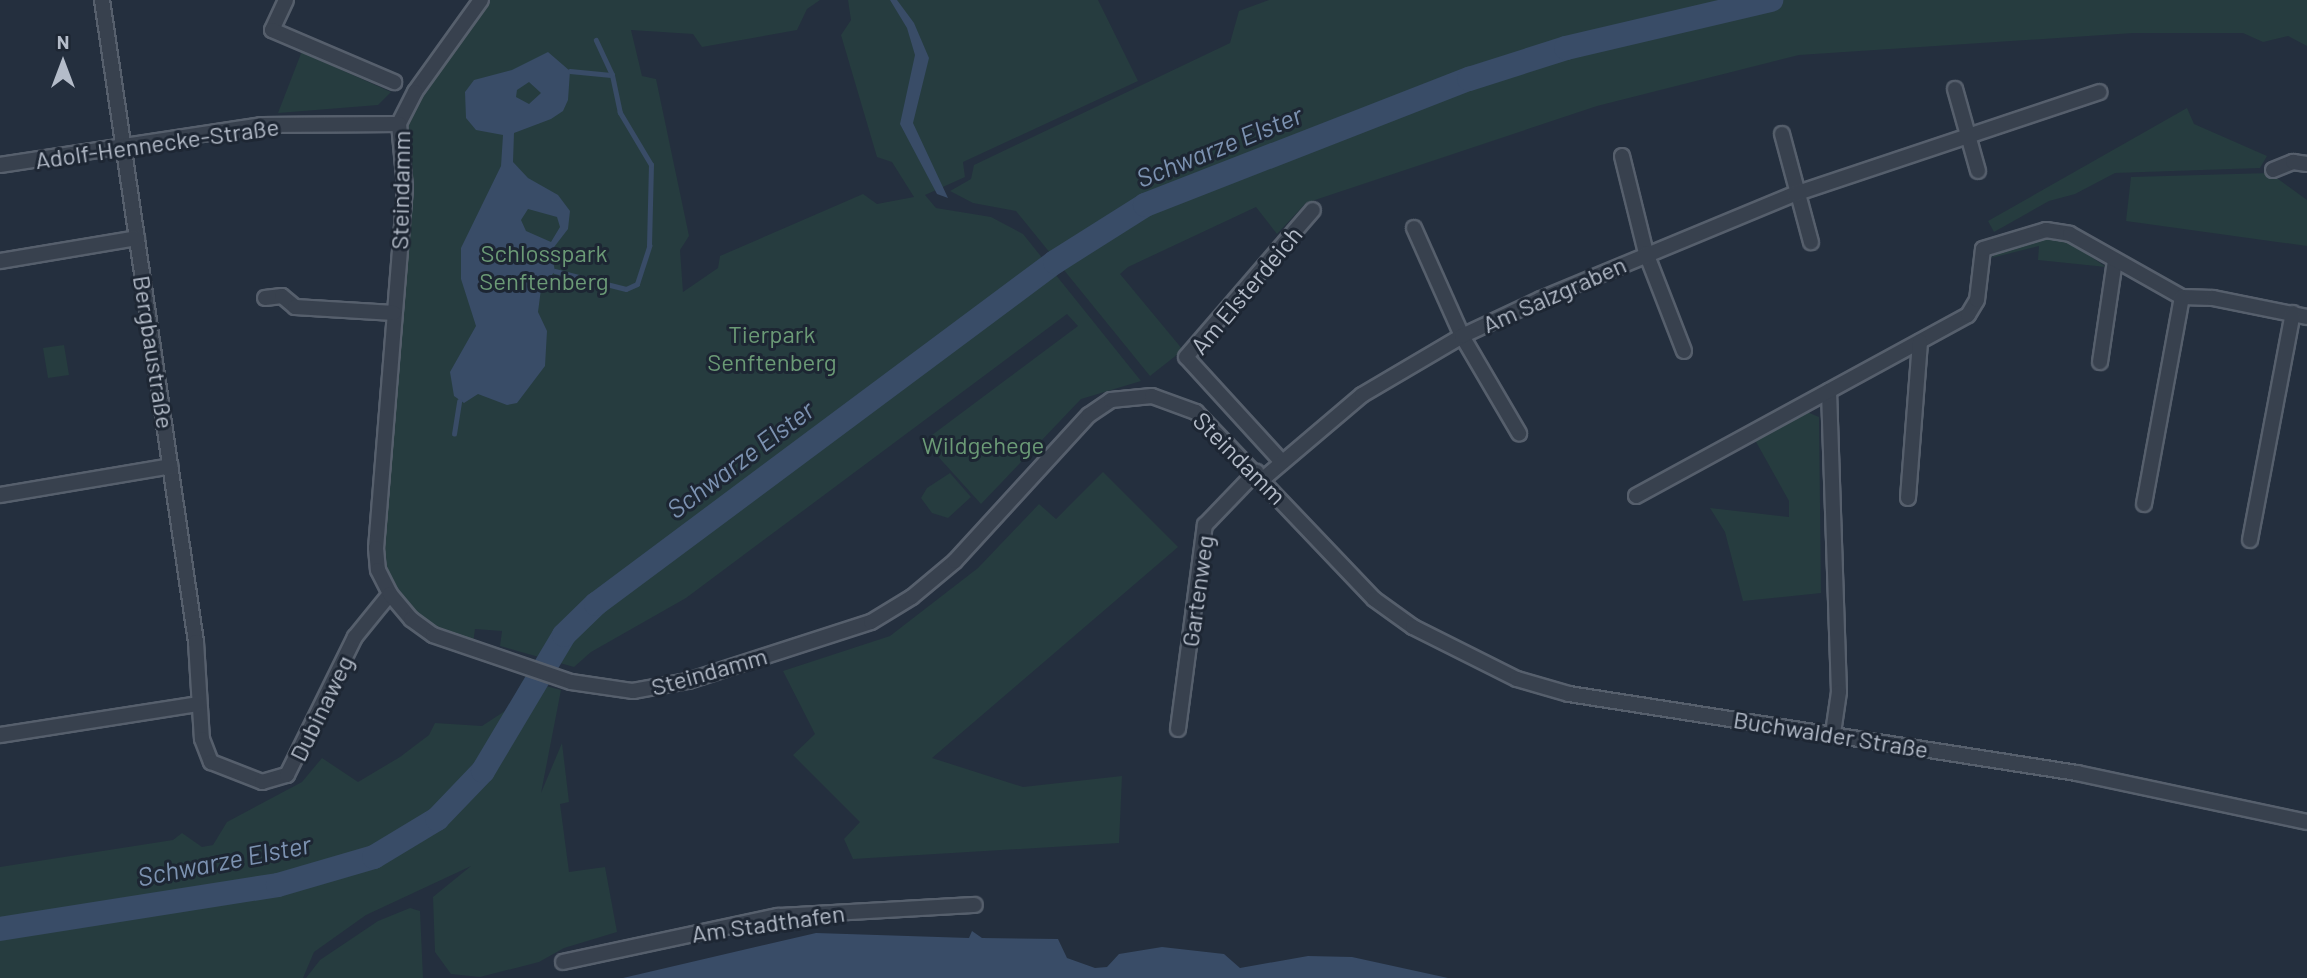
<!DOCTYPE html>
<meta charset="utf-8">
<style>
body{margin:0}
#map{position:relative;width:2307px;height:978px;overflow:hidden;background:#242f3e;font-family:Barlow,sans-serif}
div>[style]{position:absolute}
.green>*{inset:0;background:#263c3f}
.water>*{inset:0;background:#394c67}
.stream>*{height:4.5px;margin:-2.25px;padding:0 2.25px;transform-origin:2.25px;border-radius:2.25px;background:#394c67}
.river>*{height:24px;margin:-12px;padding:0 12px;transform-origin:12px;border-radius:12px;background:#394c67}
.roads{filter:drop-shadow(2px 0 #565f6c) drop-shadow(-2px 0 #565f6c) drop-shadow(0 2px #565f6c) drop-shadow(0 -2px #565f6c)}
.minor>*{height:14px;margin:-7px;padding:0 7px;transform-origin:7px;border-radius:7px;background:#38414e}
span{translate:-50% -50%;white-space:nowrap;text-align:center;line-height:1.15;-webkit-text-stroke:6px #1d2633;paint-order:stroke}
.street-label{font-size:24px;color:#b4bcc9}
.park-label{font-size:24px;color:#6b9a76}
.water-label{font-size:26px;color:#7c92b1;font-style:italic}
.north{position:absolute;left:28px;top:28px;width:70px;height:70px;-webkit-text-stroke:5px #1d2633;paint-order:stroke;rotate:0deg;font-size:19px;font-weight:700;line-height:28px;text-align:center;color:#b4bcc9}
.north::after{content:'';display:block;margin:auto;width:24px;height:32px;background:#b4bcc9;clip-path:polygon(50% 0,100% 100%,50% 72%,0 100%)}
</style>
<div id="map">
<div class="green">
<i style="clip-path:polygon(490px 0,820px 0,807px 9px,797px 30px,702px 47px,693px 34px,631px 30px,642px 76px,656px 79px,689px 236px,680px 250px,683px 292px,718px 268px,720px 256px,863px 194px,877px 204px,914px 197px,892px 162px,877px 157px,841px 35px,851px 20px,848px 0,1098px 0,1138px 81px,963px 162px,965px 177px,925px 195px,936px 208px,991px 217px,1023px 234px,1141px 381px,1081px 399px,981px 504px,924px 441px,1078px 326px,1067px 314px,686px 598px,591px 652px,574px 667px,500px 646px,502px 631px,475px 629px,473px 644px,440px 632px,420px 619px,395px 591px,384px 558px,412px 177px,404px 133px,421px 99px)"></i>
<i style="clip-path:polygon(1269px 0,2307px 0,2307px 46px,2288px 36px,2263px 42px,2243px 33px,2133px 33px,1799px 55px,1597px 106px,1306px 203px,1277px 234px,1256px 207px,1128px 267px,1120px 274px,1183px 350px,1150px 376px,1016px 211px,973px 203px,950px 191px,971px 179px,974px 165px,1230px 43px,1239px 11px)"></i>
<i style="clip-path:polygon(302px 51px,317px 59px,391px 92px,378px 105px,278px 113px)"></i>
<i style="clip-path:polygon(2187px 108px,2194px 124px,2267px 156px,2260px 168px,2115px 173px,2075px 194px,2049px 201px,1994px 232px,1988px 221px)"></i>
<i style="clip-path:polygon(2270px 173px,2307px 200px,2307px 246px,2126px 221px,2131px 177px)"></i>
<i style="clip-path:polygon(2047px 235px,2063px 238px,2106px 267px,2038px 260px,2039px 246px,1991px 258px,2003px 249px)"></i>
<i style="clip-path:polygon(64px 345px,69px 375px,48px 378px,43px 348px)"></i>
<i style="clip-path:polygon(1807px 412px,1819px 417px,1821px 593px,1743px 601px,1725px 532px,1710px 508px,1789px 517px,1789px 501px,1755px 440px)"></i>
<i style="clip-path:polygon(1825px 422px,1832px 634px,1832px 711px,1827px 711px,1831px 689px)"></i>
<i style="clip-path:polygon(1103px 472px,1178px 547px,932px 758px,1023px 787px,1122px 776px,1119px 843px,853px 859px,844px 839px,860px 822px,793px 755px,815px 734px,783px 671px,890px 636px,978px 568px,1039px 504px,1056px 519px)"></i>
<i style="clip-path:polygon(950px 473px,971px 497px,948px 518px,932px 513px,921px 498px,927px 488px)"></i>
<i style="clip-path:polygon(523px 680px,561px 690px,541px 793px,562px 743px,569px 802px,560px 804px,569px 872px,605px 867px,617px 932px,564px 948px,539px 962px,480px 977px,451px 974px,435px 952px,433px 897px,471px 866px,366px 915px,314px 952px,303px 978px,0 978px,0 867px,173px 840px,182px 833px,202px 847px,213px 845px,227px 822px,302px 782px,322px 758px,358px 782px,400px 757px,429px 735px,435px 723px,482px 726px,508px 709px)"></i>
<i style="clip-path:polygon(410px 908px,420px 911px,423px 978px,306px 978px,320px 960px,378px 921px)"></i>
</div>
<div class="water">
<i style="clip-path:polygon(890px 0,897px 0,914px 23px,929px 58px,913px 123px,948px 198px,937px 194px,900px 124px,915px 55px,907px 28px)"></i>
<i style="clip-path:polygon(evenodd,548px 52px,570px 71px,568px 100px,563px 111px,551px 119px,514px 133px,513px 162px,528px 178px,558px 195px,570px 211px,568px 229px,551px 251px,555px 271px,541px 289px,538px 312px,547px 331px,545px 366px,517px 403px,507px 405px,478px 394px,464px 403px,454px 396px,450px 372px,476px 326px,461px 279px,461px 248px,501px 166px,503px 135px,476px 130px,466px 118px,465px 92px,474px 80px,512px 70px,548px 52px,529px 82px,541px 93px,529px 104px,516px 97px,517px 90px,529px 82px,548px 52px,528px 209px,557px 217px,560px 227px,551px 242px,526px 231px,521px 220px,528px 209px)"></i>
<i style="clip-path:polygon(972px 931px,982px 938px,1058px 939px,1067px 958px,1095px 968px,1107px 967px,1119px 954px,1162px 947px,1224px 954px,1240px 968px,1308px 956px,1352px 957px,1448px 978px,623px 978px,816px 933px,969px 938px)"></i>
</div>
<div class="stream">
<i style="left:570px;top:71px;width:41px;rotate:5.6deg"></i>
<i style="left:555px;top:271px;width:73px;rotate:14.2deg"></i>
<i style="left:626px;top:289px;width:12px;rotate:-24deg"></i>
<i style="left:637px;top:284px;width:40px;rotate:-72deg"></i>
<i style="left:649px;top:246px;width:81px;rotate:-88.6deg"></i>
<i style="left:651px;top:165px;width:61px;rotate:-120.8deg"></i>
<i style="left:620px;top:113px;width:39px;rotate:-102deg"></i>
<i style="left:612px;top:75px;width:38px;rotate:-115deg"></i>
<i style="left:454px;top:434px;width:33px;rotate:-81deg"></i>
</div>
<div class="river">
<i style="left:0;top:929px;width:281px;rotate:-9deg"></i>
<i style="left:278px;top:885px;width:100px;rotate:-16.3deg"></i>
<i style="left:374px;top:857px;width:74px;rotate:-31.1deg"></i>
<i style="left:437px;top:819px;width:66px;rotate:-46.2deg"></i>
<i style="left:483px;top:771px;width:158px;rotate:-59.2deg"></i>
<i style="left:564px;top:635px;width:45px;rotate:-44.1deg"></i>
<i style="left:596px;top:604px;width:572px;rotate:-36.69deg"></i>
<i style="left:1055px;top:262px;width:107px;rotate:-32.3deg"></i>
<i style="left:1145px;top:205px;width:348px;rotate:-21.3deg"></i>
<i style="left:1469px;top:79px;width:102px;rotate:-17.7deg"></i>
<i style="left:1566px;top:48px;width:211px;rotate:-13.2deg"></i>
</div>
<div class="roads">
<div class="minor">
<i style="left:102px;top:0;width:649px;rotate:81.67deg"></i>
<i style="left:196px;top:642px;width:97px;rotate:86.5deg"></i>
<i style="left:202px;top:739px;width:25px;rotate:69deg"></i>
<i style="left:211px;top:762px;width:55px;rotate:21.4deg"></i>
<i style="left:262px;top:782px;width:26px;rotate:-16deg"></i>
<i style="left:287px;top:775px;width:154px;rotate:-63.8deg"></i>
<i style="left:355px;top:637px;width:55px;rotate:-50.9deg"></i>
<i style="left:286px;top:0;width:33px;rotate:115deg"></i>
<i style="left:272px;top:30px;width:133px;rotate:23.1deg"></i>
<i style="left:481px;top:0;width:113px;rotate:125.7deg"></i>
<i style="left:415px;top:92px;width:36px;rotate:117deg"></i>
<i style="left:399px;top:124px;width:64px;rotate:84.6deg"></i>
<i style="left:405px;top:188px;width:361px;rotate:94.6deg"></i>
<i style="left:376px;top:548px;width:22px;rotate:85deg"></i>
<i style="left:378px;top:570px;width:27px;rotate:63deg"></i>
<i style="left:390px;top:594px;width:33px;rotate:50deg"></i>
<i style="left:411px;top:619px;width:27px;rotate:36deg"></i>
<i style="left:433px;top:635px;width:146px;rotate:18.8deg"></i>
<i style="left:571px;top:682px;width:63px;rotate:8.3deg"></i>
<i style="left:633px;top:691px;width:56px;rotate:-10.3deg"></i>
<i style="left:688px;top:681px;width:192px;rotate:-17.9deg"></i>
<i style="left:871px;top:622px;width:48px;rotate:-31.4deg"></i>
<i style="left:912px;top:597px;width:56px;rotate:-39.9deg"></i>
<i style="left:955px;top:561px;width:198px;rotate:-47.5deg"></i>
<i style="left:1089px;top:415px;width:27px;rotate:-34deg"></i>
<i style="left:1111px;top:400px;width:41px;rotate:-5.6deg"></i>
<i style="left:1152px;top:396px;width:47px;rotate:20deg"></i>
<i style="left:1196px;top:412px;width:258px;rotate:46.4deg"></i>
<i style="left:1374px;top:599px;width:48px;rotate:35.7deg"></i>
<i style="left:1413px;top:627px;width:116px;rotate:26.6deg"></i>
<i style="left:1517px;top:679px;width:54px;rotate:16.1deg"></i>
<i style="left:1569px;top:694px;width:514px;rotate:8.84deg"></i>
<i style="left:2077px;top:773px;width:235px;rotate:12deg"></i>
<i style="left:1955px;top:89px;width:85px;rotate:74.3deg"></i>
<i style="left:1782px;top:134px;width:112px;rotate:75deg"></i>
<i style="left:1622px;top:156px;width:100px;rotate:76.1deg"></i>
<i style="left:1646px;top:253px;width:105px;rotate:68.8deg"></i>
<i style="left:0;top:165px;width:264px;rotate:-8.7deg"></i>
<i style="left:261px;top:125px;width:138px;rotate:-0.4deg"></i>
<i style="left:2273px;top:170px;width:22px;rotate:-22deg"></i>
<i style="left:2293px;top:162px;width:14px;rotate:8deg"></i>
<i style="left:1414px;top:228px;width:118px;rotate:66deg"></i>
<i style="left:1462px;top:336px;width:113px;rotate:59.6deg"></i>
<i style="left:0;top:261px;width:139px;rotate:-9.5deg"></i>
<i style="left:265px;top:298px;width:17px;rotate:-7deg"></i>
<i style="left:282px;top:296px;width:17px;rotate:40deg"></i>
<i style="left:295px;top:307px;width:99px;rotate:3.5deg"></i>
<i style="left:2100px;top:362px;width:102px;rotate:-81.6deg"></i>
<i style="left:1829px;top:391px;width:301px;rotate:88.1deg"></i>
<i style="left:1839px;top:692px;width:41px;rotate:98.3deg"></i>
<i style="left:1282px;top:462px;width:142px;rotate:-132.4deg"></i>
<i style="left:1186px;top:357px;width:194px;rotate:-49.2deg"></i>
<i style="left:1263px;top:479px;width:130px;rotate:-40.3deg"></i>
<i style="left:1362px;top:395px;width:116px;rotate:-30.5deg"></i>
<i style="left:1462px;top:336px;width:87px;rotate:-25.1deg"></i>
<i style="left:1541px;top:299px;width:275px;rotate:-22.5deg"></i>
<i style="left:1795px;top:194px;width:321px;rotate:-18.5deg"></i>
<i style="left:0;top:495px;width:173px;rotate:-9.6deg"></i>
<i style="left:1636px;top:496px;width:378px;rotate:-28.6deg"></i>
<i style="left:1968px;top:315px;width:17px;rotate:-59deg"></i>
<i style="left:1977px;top:300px;width:51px;rotate:-83.3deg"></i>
<i style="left:1983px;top:249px;width:66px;rotate:-16.8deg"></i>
<i style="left:2046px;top:230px;width:24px;rotate:9deg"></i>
<i style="left:2070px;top:234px;width:129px;rotate:29.4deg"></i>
<i style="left:2182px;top:297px;width:31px;rotate:2deg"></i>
<i style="left:2213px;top:298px;width:96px;rotate:11.4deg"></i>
<i style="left:1908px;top:498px;width:157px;rotate:-85.6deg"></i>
<i style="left:2144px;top:504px;width:210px;rotate:-79.6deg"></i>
<i style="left:2250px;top:540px;width:231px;rotate:-79.3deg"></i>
<i style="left:1178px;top:729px;width:206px;rotate:-82.5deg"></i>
<i style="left:1205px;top:525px;width:74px;rotate:-46.1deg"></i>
<i style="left:0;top:735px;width:201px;rotate:-8.9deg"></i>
<i style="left:563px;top:962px;width:220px;rotate:-12.1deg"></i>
<i style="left:778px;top:916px;width:197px;rotate:-3.2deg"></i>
</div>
</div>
<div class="street-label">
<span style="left:157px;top:143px;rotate:-8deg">Adolf-Hennecke-Straße</span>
<span style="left:400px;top:190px;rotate:-89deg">Steindamm</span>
<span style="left:1246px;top:290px;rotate:-50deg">Am Elsterdeich</span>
<span style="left:1554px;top:294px;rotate:-24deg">Am Salzgraben</span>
<span style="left:154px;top:352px;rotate:81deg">Bergbaustraße</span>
<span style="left:1240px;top:458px;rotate:45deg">Steindamm</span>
<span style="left:1197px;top:591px;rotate:-82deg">Gartenweg</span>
<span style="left:709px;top:671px;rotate:-16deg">Steindamm</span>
<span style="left:321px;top:708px;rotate:-64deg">Dubinaweg</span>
<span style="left:1831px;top:734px;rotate:9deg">Buchwalder Straße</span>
<span style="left:768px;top:923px;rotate:-8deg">Am Stadthafen</span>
</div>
<div class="park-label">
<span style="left:544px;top:267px">Schlosspark<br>Senftenberg</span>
<span style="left:772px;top:348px">Tierpark<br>Senftenberg</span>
<span style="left:983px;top:445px">Wildgehege</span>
</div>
<div class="water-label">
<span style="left:1219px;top:146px;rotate:-22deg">Schwarze Elster</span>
<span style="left:740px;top:459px;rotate:-37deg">Schwarze Elster</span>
<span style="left:224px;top:860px;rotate:-11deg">Schwarze Elster</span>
</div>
<div class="north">N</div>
</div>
